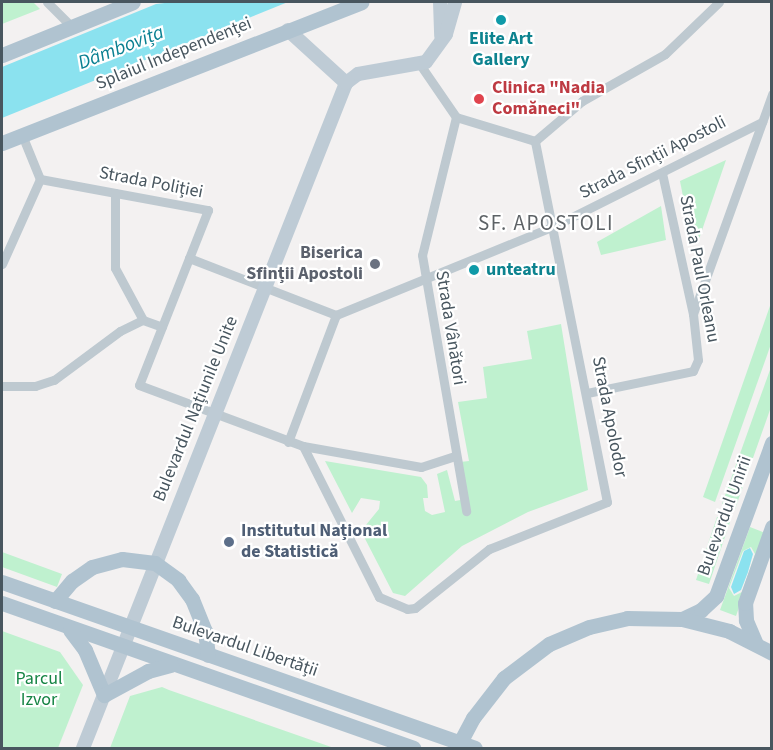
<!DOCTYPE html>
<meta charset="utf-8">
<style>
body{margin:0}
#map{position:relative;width:773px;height:750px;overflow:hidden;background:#f3f1f1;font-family:"Source Sans 3",sans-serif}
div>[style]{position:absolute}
.green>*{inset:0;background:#bff1cf}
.water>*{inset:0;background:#8be2ef}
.minor>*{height:9px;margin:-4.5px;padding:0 4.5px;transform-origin:4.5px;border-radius:4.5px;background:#bec9d0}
.secondary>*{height:14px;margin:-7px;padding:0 7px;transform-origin:7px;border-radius:7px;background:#becbd5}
.primary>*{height:15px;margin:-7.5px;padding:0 7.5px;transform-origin:7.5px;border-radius:7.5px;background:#b0c3d0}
.dots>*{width:16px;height:16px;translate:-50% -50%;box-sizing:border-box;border:3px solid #fff;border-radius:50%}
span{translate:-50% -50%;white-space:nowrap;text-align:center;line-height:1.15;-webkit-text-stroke:4.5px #fff;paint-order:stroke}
.culture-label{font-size:18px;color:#0d838f;font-weight:700}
.left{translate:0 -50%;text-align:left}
.street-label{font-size:18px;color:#48565f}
.health-label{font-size:18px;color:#be3a42;font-weight:700}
.worship-label{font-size:18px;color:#5b616d;font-weight:700}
.right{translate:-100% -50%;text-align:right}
.service-label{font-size:18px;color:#4e5e75;font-weight:700}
.park-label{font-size:18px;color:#158444}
.water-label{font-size:20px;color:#0a8092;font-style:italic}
.quarter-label{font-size:21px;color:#5d6266;letter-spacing:1.5px}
.frame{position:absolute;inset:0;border:3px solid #48565f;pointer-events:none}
</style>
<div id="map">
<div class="green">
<i style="clip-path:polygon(2px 2px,33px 2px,40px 9px,2px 24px)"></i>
<i style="clip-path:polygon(726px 160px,699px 239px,691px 238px,680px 181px)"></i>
<i style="clip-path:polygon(661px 206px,666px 240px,601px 255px,597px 242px)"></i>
<i style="clip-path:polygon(771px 303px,771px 344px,715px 502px,703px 497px)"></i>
<i style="clip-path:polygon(561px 324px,588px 490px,528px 512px,462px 546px,405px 596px,393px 593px,361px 531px,379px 509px,380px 501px,361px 498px,352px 513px,325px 461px,421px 477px,427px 485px,428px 498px,423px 498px,425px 511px,432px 515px,445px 512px,437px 474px,447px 470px,455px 501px,466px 499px,460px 462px,469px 461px,458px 402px,487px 398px,483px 367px,532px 359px,527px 331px)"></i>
<i style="clip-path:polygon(771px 367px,771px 407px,735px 509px,722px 504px)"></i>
<i style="clip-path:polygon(717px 517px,730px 522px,709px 584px,696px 580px)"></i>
<i style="clip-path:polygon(evenodd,750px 527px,765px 533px,736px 616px,720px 610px,750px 527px,751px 547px,755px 554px,750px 569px,742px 592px,734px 596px,729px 588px,743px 551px,751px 547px)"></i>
<i style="clip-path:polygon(2px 552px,62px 574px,57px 587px,2px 567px)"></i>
<i style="clip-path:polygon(2px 631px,60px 652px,83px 685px,58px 748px,2px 748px)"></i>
<i style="clip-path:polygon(162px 687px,169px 690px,334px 748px,110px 748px,130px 696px)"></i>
</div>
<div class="water">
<i style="clip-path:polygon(173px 2px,288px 2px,2px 118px,2px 67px,156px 4px)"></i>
<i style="clip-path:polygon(750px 548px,753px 554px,748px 572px,741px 590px,734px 594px,731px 587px,744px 551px)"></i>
</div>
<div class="minor">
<i style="left:47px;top:2px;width:35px;rotate:45deg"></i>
<i style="left:421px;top:66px;width:62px;rotate:55.5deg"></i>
<i style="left:456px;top:117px;width:83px;rotate:16.9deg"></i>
<i style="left:456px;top:117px;width:142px;rotate:103.8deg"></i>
<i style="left:422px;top:255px;width:260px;rotate:80.2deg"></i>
<i style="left:22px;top:135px;width:48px;rotate:67.8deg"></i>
<i style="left:40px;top:179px;width:171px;rotate:10.5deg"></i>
<i style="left:208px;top:210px;width:188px;rotate:111.5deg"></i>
<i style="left:139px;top:385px;width:175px;rotate:20.4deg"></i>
<i style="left:303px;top:446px;width:120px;rotate:10.1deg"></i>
<i style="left:421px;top:467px;width:36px;rotate:-18deg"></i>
<i style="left:535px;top:141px;width:62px;rotate:-40.4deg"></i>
<i style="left:582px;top:101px;width:95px;rotate:-29.5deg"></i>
<i style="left:665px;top:54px;width:75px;rotate:-43.9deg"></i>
<i style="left:115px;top:193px;width:75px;rotate:90deg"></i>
<i style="left:115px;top:268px;width:59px;rotate:61.7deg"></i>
<i style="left:143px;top:320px;width:20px;rotate:20deg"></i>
<i style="left:189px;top:258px;width:158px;rotate:21.2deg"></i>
<i style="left:336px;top:315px;width:235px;rotate:-22.2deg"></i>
<i style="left:554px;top:226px;width:233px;rotate:-26.6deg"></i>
<i style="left:2px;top:264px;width:93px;rotate:-65.9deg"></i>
<i style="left:693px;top:314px;width:234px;rotate:-70.2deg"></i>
<i style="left:2px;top:386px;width:33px"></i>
<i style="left:35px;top:386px;width:20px;rotate:-18deg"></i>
<i style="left:54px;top:380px;width:82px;rotate:-36.6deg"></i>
<i style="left:120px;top:331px;width:25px;rotate:-26deg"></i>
<i style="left:587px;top:393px;width:108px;rotate:-11.7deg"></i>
<i style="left:693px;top:371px;width:12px;rotate:-66deg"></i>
<i style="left:698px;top:360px;width:46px;rotate:-96.2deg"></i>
<i style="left:693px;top:314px;width:144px;rotate:-102.4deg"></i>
<i style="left:288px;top:442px;width:136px;rotate:-69.3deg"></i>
<i style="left:303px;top:446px;width:169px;rotate:63.3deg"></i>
<i style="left:379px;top:597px;width:30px;rotate:23deg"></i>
<i style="left:407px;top:609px;width:8px;rotate:-7deg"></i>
<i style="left:415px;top:608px;width:95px;rotate:-38.6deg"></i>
<i style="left:489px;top:549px;width:127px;rotate:-21.7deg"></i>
<i style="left:607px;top:502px;width:368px;rotate:-101.3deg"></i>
</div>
<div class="secondary">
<i style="left:440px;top:2px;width:34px;rotate:88deg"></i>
<i style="left:288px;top:30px;width:79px;rotate:42.4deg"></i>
<i style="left:83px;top:748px;width:715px;rotate:-68.42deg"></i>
<i style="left:346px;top:83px;width:15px;rotate:-37deg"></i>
<i style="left:358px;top:74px;width:69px;rotate:-10deg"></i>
<i style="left:426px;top:62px;width:34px;rotate:-54deg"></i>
<i style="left:446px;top:34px;width:33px;rotate:-74deg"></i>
</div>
<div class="primary">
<i style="left:2px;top:55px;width:141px;rotate:-22deg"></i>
<i style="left:2px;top:143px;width:386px;rotate:-21.4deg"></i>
<i style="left:2px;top:582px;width:501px;rotate:19.34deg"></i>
<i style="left:55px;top:601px;width:26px;rotate:-50deg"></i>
<i style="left:72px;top:581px;width:24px;rotate:-35deg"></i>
<i style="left:92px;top:567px;width:31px;rotate:-15deg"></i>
<i style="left:122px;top:559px;width:33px;rotate:7deg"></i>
<i style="left:155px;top:563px;width:29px;rotate:36deg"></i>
<i style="left:178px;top:580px;width:24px;rotate:54deg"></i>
<i style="left:192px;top:599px;width:35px;rotate:68deg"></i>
<i style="left:205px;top:631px;width:24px;rotate:83deg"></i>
<i style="left:2px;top:603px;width:436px;rotate:19.4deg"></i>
<i style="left:682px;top:619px;width:21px;rotate:-25deg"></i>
<i style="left:701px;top:610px;width:21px;rotate:-43deg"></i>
<i style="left:716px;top:596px;width:163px;rotate:-69.9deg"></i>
<i style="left:70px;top:630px;width:25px;rotate:53deg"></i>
<i style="left:85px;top:650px;width:49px;rotate:67.1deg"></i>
<i style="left:104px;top:695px;width:50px;rotate:-28.6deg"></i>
<i style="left:148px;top:671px;width:24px;rotate:-15deg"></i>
<i style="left:756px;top:644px;width:26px;rotate:-113deg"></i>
<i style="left:746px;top:620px;width:17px;rotate:-93deg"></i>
<i style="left:745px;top:603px;width:81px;rotate:-70.4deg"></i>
<i style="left:457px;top:748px;width:34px;rotate:-62deg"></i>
<i style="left:473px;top:718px;width:51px;rotate:-52.2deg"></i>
<i style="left:504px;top:678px;width:56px;rotate:-37.1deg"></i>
<i style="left:549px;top:644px;width:43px;rotate:-23deg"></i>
<i style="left:589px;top:627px;width:39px;rotate:-13deg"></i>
<i style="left:627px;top:618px;width:55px;rotate:1deg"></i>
<i style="left:682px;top:619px;width:49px;rotate:14.3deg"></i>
<i style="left:729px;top:631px;width:48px;rotate:27.1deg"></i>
</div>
<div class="dots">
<i style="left:501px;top:20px;background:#0f9aa8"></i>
<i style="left:479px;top:99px;background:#e0444e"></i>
<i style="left:375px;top:264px;background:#6b7280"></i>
<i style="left:474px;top:270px;background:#0f9aa8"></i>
<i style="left:229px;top:542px;background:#5c6f8a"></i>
</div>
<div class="culture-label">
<span style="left:501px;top:50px">Elite Art<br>Gallery</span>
<span class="left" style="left:486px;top:270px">unteatru</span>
</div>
<div class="street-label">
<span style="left:174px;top:54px;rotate:-22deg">Splaiul Independenței</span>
<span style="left:653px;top:158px;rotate:-27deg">Strada Sfinții Apostoli</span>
<span style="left:151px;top:183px;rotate:11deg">Strada Poliției</span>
<span style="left:699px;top:269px;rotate:79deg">Strada Paul Orleanu</span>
<span style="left:450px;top:328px;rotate:81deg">Strada Vânători</span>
<span style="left:196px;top:409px;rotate:-68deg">Bulevardul Națiunile Unite</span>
<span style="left:609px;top:417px;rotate:79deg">Strada Apolodor</span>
<span style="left:725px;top:516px;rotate:-70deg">Bulevardul Unirii</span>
<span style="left:245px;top:647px;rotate:19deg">Bulevardul Libertății</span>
</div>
<div class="health-label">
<span class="left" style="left:492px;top:99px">Clinica "Nadia<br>Comăneci"</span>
</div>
<div class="worship-label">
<span class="right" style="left:363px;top:264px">Biserica<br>Sfinții Apostoli</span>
</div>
<div class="service-label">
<span class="left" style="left:241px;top:542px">Institutul Național<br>de Statistică</span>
</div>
<div class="park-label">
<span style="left:39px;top:690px">Parcul<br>Izvor</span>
</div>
<div class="water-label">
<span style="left:121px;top:48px;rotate:-21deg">Dâmbovița</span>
</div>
<div class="quarter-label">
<span style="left:546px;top:223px">SF. APOSTOLI</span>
</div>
<div class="frame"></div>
</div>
